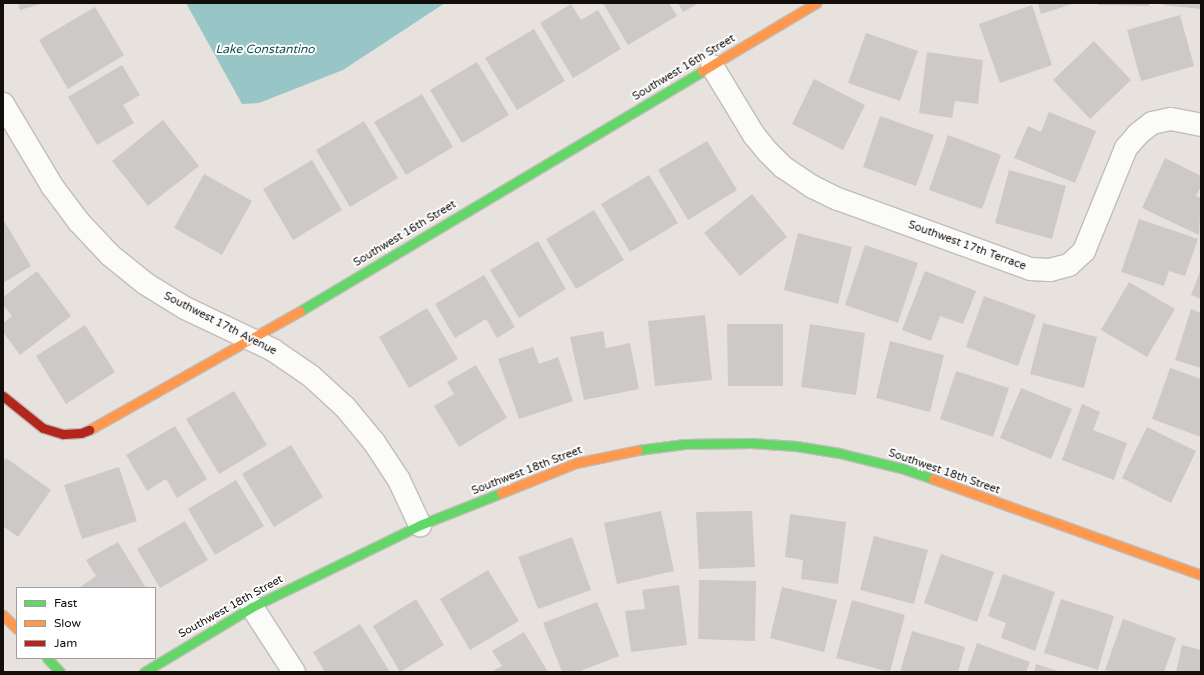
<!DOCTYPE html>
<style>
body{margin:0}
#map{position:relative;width:1204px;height:675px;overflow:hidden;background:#e7e2dd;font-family:"Varela Round",sans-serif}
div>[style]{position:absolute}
.water>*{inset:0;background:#98c6c7}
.building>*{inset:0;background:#cdc9c9}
.roads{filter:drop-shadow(1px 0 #c1bdba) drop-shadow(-1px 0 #c1bdba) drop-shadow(0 1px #c1bdba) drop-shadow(0 -1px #c1bdba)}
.street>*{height:22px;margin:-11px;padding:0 11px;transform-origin:11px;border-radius:11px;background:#fbfbfa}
.fast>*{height:9px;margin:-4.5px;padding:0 4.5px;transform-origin:4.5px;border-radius:4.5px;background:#63d668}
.slow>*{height:9px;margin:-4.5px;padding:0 4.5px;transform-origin:4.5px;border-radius:4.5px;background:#ff974d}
.jam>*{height:9px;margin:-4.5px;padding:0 4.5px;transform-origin:4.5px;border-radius:4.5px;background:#b3261e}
span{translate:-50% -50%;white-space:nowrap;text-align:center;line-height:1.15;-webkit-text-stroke:4px #fff;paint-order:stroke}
.street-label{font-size:11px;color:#110e0b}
.water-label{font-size:12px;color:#134f52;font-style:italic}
.frame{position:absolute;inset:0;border:4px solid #110e0b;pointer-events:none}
.legend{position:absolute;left:16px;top:587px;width:140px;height:72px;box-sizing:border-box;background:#fff;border:1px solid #a09f9d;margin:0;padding:5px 7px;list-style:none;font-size:12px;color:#110e0b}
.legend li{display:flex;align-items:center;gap:8px;height:20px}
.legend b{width:20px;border:1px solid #a09f9d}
</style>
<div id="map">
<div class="water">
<i style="clip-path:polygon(186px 3px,445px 3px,343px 70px,259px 103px,242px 104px)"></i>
</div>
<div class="building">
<i style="clip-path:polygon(18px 3px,44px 3px,20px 10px)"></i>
<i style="clip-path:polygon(603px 3px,669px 3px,677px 16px,628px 45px)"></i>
<i style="clip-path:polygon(678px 3px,699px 3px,683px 12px)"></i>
<i style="clip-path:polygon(1038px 3px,1075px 3px,1041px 14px)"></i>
<i style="clip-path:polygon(1098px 3px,1149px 3px,1149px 6px,1098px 5px)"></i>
<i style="clip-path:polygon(1163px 3px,1201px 3px,1201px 9px,1163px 5px)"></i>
<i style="clip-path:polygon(571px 4px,581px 20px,598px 10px,621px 49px,573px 78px,540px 23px)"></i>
<i style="clip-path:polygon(1032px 5px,1052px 65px,1000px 83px,979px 24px)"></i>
<i style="clip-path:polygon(95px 7px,124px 55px,68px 89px,39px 40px)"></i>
<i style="clip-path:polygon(1180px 15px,1194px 66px,1141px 81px,1127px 30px)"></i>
<i style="clip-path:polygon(534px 29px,565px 81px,517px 110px,485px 58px)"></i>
<i style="clip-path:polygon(866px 33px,918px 51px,900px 101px,848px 83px)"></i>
<i style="clip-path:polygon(1094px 41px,1131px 80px,1090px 119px,1053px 80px)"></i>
<i style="clip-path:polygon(927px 52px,983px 60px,978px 104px,955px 101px,952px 118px,919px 113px)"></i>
<i style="clip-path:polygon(477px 62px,509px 115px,462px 143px,430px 90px)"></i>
<i style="clip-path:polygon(122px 65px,140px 95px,123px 105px,134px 123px,97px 145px,68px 97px)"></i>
<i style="clip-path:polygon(814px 79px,865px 105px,843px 150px,792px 124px)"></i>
<i style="clip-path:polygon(422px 94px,453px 147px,406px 175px,374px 122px)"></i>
<i style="clip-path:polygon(1049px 112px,1096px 131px,1075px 183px,1014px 158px,1028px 126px,1041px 132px)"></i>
<i style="clip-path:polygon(880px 116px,934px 135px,916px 186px,863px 167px)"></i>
<i style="clip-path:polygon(163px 120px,199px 166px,148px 206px,112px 161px)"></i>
<i style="clip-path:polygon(364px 121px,398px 178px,350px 207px,316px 150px)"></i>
<i style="clip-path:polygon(948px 135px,1001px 155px,982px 209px,929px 190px)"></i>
<i style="clip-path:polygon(707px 141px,737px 190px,688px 220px,658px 170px)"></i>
<i style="clip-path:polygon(1165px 158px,1201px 176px,1201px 186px,1196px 196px,1201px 198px,1199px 235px,1142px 208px)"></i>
<i style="clip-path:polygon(312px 160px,342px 210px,293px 240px,263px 189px)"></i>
<i style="clip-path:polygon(1009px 170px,1066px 186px,1052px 239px,995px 223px)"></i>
<i style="clip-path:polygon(204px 174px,252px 201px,222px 255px,174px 228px)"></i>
<i style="clip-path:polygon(649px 175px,678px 223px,630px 252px,601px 204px)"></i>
<i style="clip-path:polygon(752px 194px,787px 237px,740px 276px,704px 233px)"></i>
<i style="clip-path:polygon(594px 210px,624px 260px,576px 289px,546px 239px)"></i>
<i style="clip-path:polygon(3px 219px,31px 266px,3px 283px)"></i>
<i style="clip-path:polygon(1139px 219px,1198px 239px,1185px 276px,1169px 271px,1164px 286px,1121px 272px)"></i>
<i style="clip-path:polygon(798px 233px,852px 247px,838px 304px,784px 290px)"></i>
<i style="clip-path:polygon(538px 241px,566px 289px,519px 318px,490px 270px)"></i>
<i style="clip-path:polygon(865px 245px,918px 263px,898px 323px,845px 305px)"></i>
<i style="clip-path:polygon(1201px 269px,1201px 299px,1191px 295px)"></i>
<i style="clip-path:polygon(37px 271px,71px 316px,20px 355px,3px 332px,3px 323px,12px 316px,3px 305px,3px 297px)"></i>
<i style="clip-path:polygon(925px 271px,976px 291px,963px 324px,940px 316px,931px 341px,902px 330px)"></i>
<i style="clip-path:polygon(484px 275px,515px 327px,497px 338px,486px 319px,455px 338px,435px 304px)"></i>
<i style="clip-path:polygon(1129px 282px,1175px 309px,1147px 357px,1101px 330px)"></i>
<i style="clip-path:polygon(984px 296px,1036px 315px,1018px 366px,966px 347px)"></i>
<i style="clip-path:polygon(427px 308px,458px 359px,409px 388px,379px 337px)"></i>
<i style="clip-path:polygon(1191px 309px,1201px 313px,1201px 368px,1175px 360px)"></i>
<i style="clip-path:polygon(705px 315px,712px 380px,655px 386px,648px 321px)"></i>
<i style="clip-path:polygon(1043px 323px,1097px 337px,1084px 388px,1030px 374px)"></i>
<i style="clip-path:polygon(727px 324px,783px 324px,783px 386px,728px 386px)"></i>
<i style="clip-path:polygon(810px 324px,865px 333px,856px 395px,801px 387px)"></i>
<i style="clip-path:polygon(85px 325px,115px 372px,66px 404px,36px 356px)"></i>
<i style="clip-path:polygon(603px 331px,606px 348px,630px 343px,639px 389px,584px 400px,570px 337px)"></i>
<i style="clip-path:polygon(890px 341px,944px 355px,930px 412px,876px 398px)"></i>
<i style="clip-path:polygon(533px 347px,539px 364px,558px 357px,573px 401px,519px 419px,498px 359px)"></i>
<i style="clip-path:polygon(476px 365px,507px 418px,459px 447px,434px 406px,454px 394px,447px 382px)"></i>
<i style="clip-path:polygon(1170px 368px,1201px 379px,1201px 437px,1152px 419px)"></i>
<i style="clip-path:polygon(956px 371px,1009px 388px,993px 437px,940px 419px)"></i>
<i style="clip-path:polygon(1021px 388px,1072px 409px,1051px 459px,1000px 438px)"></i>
<i style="clip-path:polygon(234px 391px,267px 445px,219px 474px,186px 419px)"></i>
<i style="clip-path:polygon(1082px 404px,1100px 412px,1093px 430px,1127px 443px,1114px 480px,1062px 460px)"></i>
<i style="clip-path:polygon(175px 426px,207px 479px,177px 498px,166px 479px,147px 491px,126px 455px)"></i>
<i style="clip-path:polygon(1147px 427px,1196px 451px,1171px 503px,1122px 478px)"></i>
<i style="clip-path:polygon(291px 445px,323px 497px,274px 527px,242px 474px)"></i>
<i style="clip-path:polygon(6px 458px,51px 490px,18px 537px,3px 526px,3px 462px)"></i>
<i style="clip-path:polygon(119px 467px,137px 521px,82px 539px,64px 485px)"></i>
<i style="clip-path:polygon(236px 480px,264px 526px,215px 555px,188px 509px)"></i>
<i style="clip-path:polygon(661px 511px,674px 571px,617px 584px,604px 523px)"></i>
<i style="clip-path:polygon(752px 511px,755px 567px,699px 569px,696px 512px)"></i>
<i style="clip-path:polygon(790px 514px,846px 522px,838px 584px,801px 579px,803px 560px,785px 557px)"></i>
<i style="clip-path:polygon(185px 521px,208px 560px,160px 588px,137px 549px)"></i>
<i style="clip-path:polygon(874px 536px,928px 550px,914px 604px,860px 590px)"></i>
<i style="clip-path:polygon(572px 537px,591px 590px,538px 609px,518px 557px)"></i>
<i style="clip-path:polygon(118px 542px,146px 588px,79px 588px,96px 576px,86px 560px)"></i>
<i style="clip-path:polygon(941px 554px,994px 572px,977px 622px,924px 603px)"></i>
<i style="clip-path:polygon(488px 570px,519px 621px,470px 650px,440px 599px)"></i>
<i style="clip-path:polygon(1003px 574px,1055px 592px,1035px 651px,1001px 638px,1006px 623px,988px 616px)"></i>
<i style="clip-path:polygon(699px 580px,756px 581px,755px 641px,698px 639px)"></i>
<i style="clip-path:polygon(679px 585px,687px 645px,631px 652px,625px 611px,645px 609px,642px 590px)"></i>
<i style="clip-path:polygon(782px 587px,837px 600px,824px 652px,770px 638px)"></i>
<i style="clip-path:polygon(416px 599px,444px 645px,400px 672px,373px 626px)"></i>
<i style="clip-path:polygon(1061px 599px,1114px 616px,1098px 670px,1044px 653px)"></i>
<i style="clip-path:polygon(852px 600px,905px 615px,890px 672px,836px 658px)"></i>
<i style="clip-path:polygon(597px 602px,619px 656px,578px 672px,562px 672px,543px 623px)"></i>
<i style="clip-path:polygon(1123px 619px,1176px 638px,1164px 672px,1112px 672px,1105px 670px)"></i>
<i style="clip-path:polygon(360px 624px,390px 672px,325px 672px,313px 652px)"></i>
<i style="clip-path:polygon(912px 631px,965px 647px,958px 672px,900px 672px)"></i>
<i style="clip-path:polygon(524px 632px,548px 672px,491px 672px,502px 666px,492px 651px)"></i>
<i style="clip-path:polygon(977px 643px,1030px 662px,1026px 672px,967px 672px)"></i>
<i style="clip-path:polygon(1182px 645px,1201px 650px,1201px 672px,1176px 672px)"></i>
<i style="clip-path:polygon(1036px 664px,1061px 672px,1034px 672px)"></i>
</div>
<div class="roads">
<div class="street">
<i style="left:712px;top:66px;width:81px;rotate:58.7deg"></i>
<i style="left:754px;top:135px;width:22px;rotate:51deg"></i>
<i style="left:768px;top:152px;width:21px;rotate:45deg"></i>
<i style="left:783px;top:167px;width:36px;rotate:34deg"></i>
<i style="left:813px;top:187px;width:28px;rotate:26deg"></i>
<i style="left:838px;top:199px;width:204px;rotate:20deg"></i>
<i style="left:1030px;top:269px;width:20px;rotate:3deg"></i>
<i style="left:1050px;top:270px;width:20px;rotate:-15deg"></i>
<i style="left:1069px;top:265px;width:21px;rotate:-43deg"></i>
<i style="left:1084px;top:251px;width:111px;rotate:-67.8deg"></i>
<i style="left:1126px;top:148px;width:18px;rotate:-49deg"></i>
<i style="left:1138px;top:134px;width:18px;rotate:-38deg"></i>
<i style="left:1152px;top:123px;width:19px;rotate:-12deg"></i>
<i style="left:1171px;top:119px;width:31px;rotate:11deg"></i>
<i style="left:3px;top:104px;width:96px;rotate:59.1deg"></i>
<i style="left:52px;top:186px;width:45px;rotate:53.1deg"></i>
<i style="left:79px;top:222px;width:45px;rotate:46.8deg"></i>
<i style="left:110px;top:255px;width:46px;rotate:38.9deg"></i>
<i style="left:146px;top:284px;width:46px;rotate:31.6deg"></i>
<i style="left:185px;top:308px;width:98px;rotate:25.5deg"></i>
<i style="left:273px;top:350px;width:46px;rotate:34.4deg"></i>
<i style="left:311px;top:376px;width:46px;rotate:42.4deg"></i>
<i style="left:345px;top:407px;width:45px;rotate:50.4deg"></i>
<i style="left:374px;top:442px;width:45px;rotate:56.7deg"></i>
<i style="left:399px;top:480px;width:50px;rotate:65deg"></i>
<i style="left:252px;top:607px;width:77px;rotate:57.1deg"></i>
</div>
<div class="fast">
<i style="left:300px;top:311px;width:468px;rotate:-30.8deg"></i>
<i style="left:638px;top:450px;width:47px;rotate:-7.3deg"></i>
<i style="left:685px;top:444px;width:66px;rotate:-0.9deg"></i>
<i style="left:751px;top:443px;width:45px;rotate:3.8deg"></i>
<i style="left:796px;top:446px;width:44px;rotate:9.2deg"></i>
<i style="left:839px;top:453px;width:67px;rotate:13.8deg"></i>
<i style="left:904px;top:469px;width:31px;rotate:19deg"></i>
<i style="left:47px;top:658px;width:19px;rotate:47deg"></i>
<i style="left:144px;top:672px;width:126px;rotate:-31deg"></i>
<i style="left:252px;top:607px;width:187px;rotate:-26deg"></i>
<i style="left:420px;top:525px;width:87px;rotate:-21.6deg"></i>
</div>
<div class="slow">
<i style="left:702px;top:71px;width:133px;rotate:-30.8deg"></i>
<i style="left:89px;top:430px;width:242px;rotate:-29.4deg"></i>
<i style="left:933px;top:479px;width:285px;rotate:19.7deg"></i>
<i style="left:501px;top:493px;width:81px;rotate:-21.8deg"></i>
<i style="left:576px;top:463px;width:63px;rotate:-11.8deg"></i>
<i style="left:3px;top:615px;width:20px;rotate:45deg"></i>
</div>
<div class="jam">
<i style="left:3px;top:396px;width:51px;rotate:38.7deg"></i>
<i style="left:43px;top:428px;width:21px;rotate:17deg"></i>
<i style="left:63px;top:434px;width:18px;rotate:-3deg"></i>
<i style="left:81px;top:433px;width:9px;rotate:-21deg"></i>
</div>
</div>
<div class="street-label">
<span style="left:684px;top:68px;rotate:-31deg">Southwest 16th Street</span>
<span style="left:405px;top:234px;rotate:-31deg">Southwest 16th Street</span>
<span style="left:967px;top:246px;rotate:20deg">Southwest 17th Terrace</span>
<span style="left:220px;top:324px;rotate:27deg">Southwest 17th Avenue</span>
<span style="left:527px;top:471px;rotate:-21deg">Southwest 18th Street</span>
<span style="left:944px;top:472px;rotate:19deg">Southwest 18th Street</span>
<span style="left:231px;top:607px;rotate:-29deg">Southwest 18th Street</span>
</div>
<div class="water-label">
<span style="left:265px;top:50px">Lake Constantino</span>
</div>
<div class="frame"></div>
<ul class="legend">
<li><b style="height:5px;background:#63d668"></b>Fast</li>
<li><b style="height:5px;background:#ff974d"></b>Slow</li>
<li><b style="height:5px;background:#b3261e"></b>Jam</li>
</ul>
</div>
